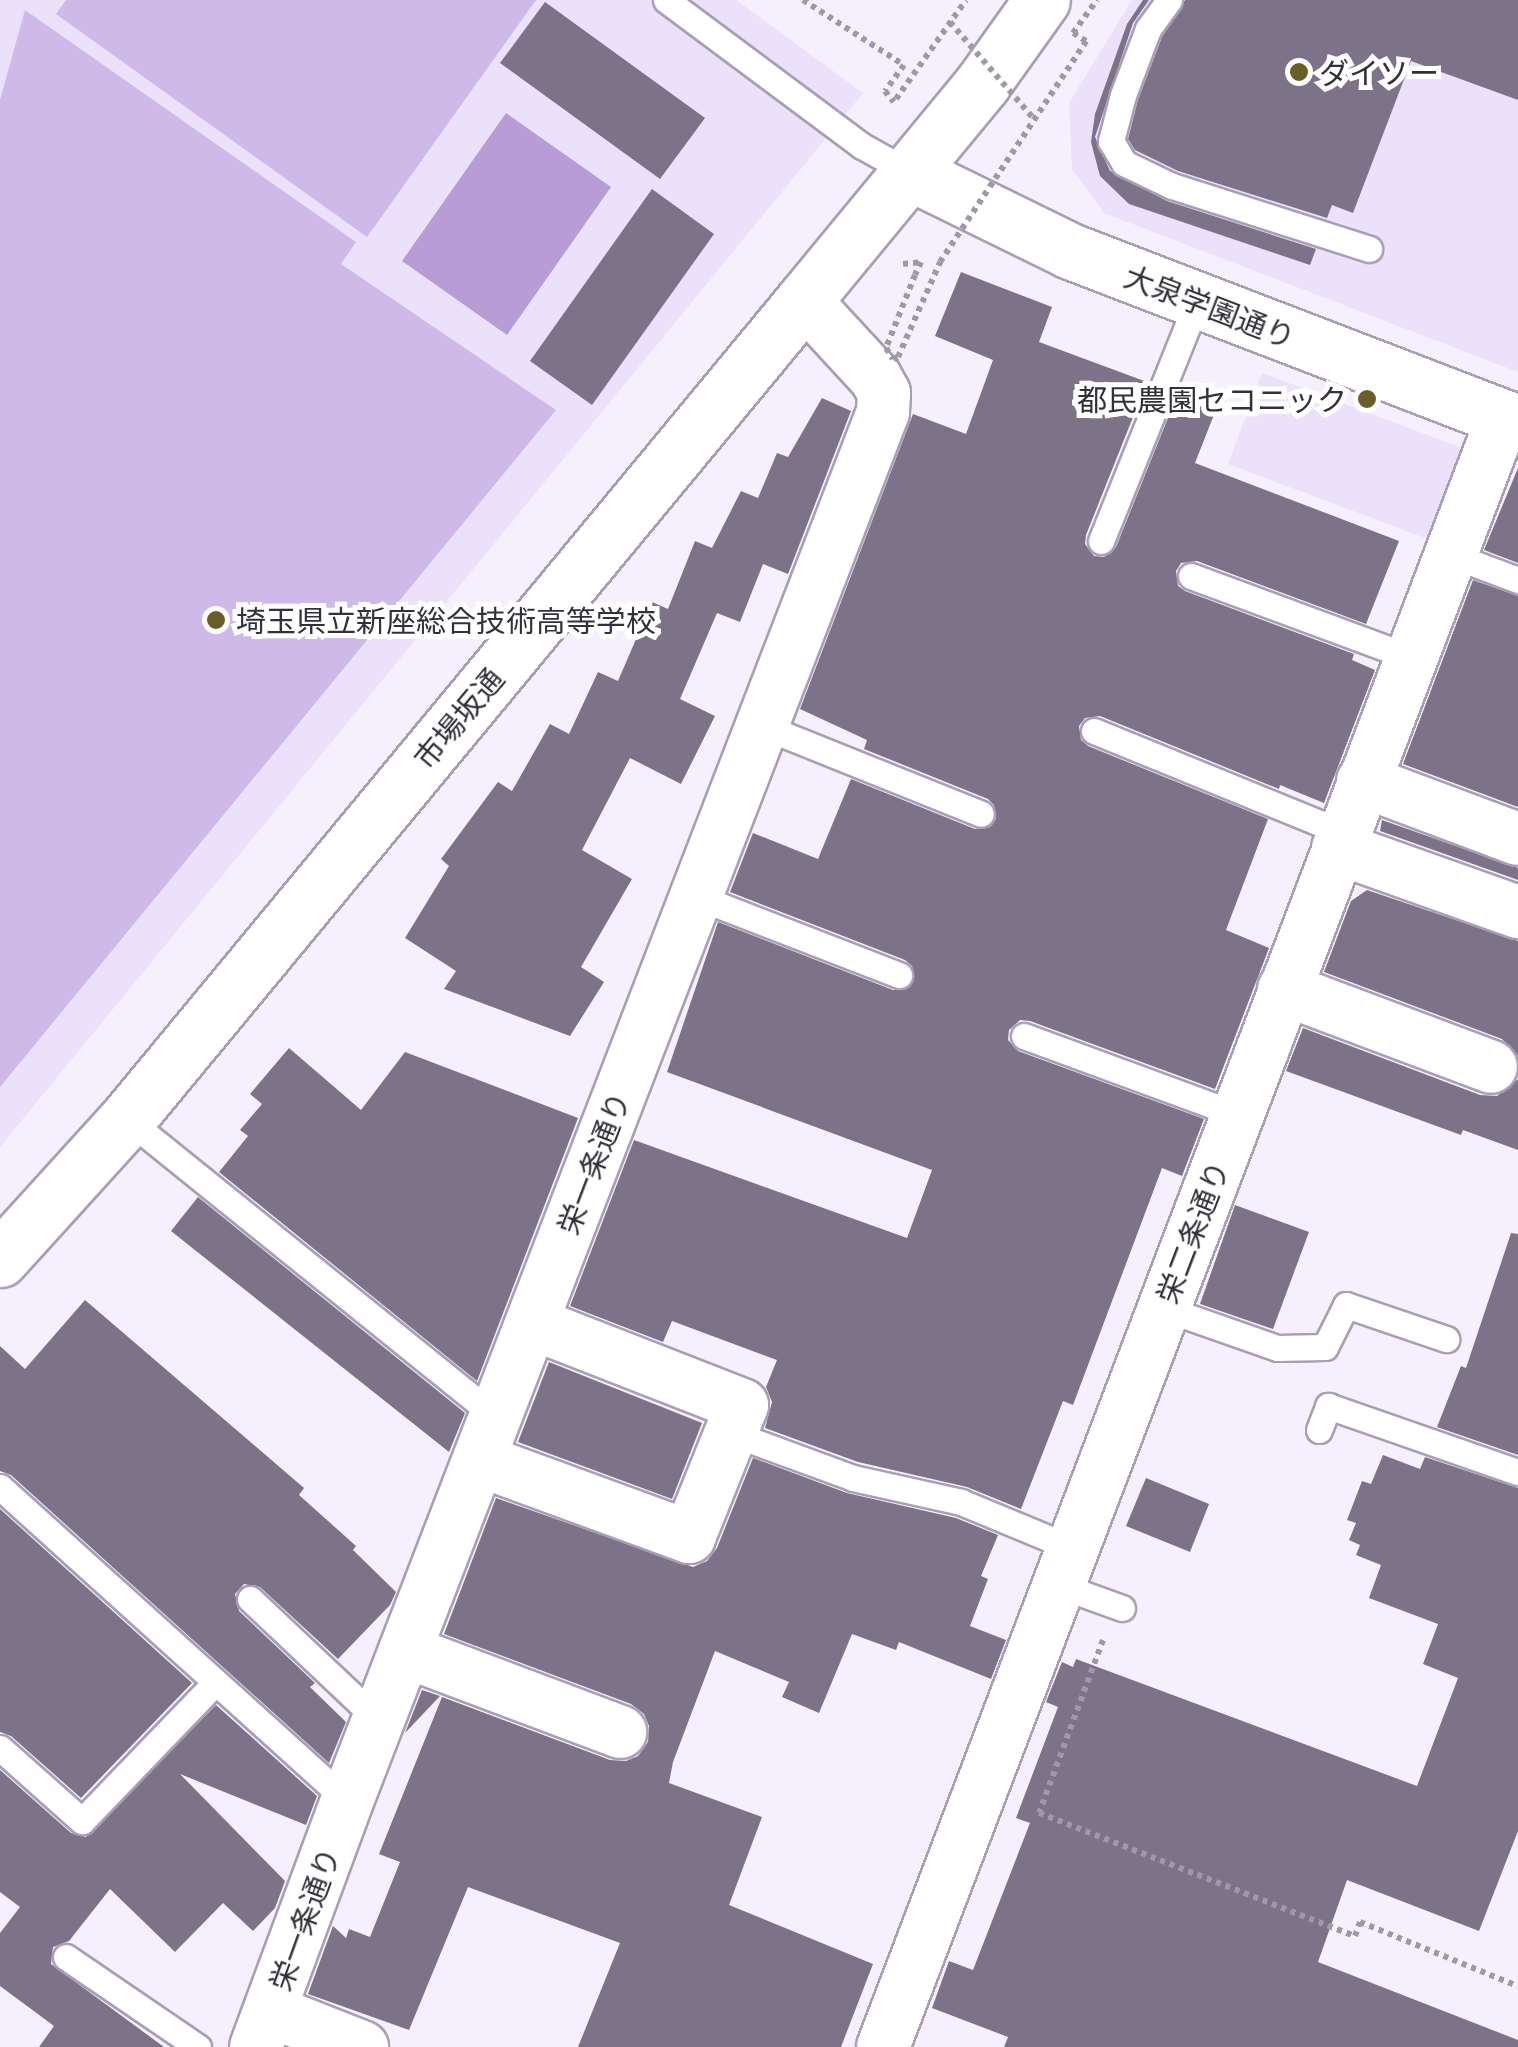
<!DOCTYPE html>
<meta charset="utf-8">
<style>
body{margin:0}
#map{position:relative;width:1518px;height:2047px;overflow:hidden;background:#f6effe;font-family:Barlow,"Noto Sans JP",sans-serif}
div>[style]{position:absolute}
.built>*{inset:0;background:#ece1fb}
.green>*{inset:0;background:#ceb9e8}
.water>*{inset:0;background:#b79cd6}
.building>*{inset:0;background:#7d7389}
.path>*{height:6px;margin-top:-3px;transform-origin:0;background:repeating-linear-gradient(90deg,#9e99a5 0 5px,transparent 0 10px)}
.roads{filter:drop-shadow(2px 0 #a89eb6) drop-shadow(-2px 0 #a89eb6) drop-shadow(0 2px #a89eb6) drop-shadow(0 -2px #a89eb6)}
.lane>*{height:25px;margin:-12.5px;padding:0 12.5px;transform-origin:12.5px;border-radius:12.5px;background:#fff}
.street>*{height:52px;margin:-26px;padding:0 26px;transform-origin:26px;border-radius:26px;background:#fff}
.secondary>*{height:55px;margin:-27.5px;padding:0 27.5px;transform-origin:27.5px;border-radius:27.5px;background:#fff}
.path-bridge>*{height:6px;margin-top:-3px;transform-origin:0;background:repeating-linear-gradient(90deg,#9e99a5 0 5px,transparent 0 10px)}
.dots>*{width:28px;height:28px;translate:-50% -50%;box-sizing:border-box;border:5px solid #fff;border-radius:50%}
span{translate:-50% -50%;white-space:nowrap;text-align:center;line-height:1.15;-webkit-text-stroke:10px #fff;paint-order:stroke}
.poi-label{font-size:30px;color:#343039}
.left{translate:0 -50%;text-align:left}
.right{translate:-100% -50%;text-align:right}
.street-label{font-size:30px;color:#343039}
</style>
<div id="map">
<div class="built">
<i style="clip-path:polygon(0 0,736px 0,863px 93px,0 1147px)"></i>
<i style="clip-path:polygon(1132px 0,1518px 0,1518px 372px,1104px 213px,1072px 169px,1069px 103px)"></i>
<i style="clip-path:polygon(1262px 373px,1470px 451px,1436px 542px,1228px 464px)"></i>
</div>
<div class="green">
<i style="clip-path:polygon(66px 0,536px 0,367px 237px,56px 14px)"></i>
<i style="clip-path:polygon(25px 10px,356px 242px,341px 264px,556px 410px,0 1087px,0 100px)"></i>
</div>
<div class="water">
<i style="clip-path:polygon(506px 113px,611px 187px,507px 335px,402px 261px)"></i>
</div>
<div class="building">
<i style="clip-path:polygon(1143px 0,1149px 0,1133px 23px,1095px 137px,1110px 171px,1167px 201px,1316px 249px,1310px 265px,1129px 204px,1100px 176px,1091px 142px,1095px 114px,1127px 24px)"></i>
<i style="clip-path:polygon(1185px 0,1518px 0,1518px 100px,1411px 61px,1353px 213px,1332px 205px,1327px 218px,1178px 171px,1135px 150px,1128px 139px,1138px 100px,1162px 37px)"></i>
<i style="clip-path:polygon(545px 2px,705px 118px,660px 179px,500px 63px)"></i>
<i style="clip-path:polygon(652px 189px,714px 234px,592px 405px,530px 361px)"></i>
<i style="clip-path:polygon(961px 272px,1052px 307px,1039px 342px,1147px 382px,1086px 535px,1085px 544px,1094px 556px,1104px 557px,1116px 547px,1178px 393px,1217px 407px,1195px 463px,1399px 541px,1366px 624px,1197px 561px,1181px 563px,1176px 571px,1178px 586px,1185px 591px,1354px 654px,1352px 660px,1375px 670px,1324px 803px,1280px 785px,1279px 789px,1100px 716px,1085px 718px,1079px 726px,1081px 740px,1088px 746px,1268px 819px,1226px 930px,1269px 948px,1215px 1089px,1030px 1021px,1020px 1020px,1009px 1030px,1008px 1040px,1018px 1051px,1204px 1119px,1182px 1176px,1162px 1168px,1073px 1405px,1063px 1401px,1021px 1509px,967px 1487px,858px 1462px,765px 1428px,772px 1402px,766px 1387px,777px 1360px,672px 1321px,663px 1342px,570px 1306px,634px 1140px,907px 1238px,932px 1170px,667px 1072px,718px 922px,893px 990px,908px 988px,914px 980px,912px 966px,905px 960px,730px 892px,753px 833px,818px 859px,851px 779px,975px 829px,990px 827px,996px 819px,994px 805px,988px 799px,864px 749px,867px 740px,800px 709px,913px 414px,966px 434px,993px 360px,935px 336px)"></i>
<i style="clip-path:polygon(822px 398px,851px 411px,788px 574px,763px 564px,740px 622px,717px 613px,680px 699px,715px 716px,681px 784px,630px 758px,582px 850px,632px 879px,581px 967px,604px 982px,570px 1036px,444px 989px,456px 971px,405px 938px,449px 866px,441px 859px,498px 782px,512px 791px,550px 724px,569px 734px,598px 672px,618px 681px,652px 602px,668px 609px,695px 541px,712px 548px,741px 491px,758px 498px,777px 453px,788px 457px)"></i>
<i style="clip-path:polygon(1518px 468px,1518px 563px,1484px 550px)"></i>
<i style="clip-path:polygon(1473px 580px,1518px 596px,1518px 807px,1403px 764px)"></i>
<i style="clip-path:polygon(1382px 820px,1518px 868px,1518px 880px,1380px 831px)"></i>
<i style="clip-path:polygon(1367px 890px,1518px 941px,1518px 1056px,1502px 1039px,1324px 972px,1351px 901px)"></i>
<i style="clip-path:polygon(1303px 1028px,1480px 1095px,1497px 1096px,1518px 1079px,1518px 1150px,1463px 1130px,1461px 1135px,1286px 1071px)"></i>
<i style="clip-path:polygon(289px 1048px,361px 1110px,405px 1052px,578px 1118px,477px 1381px,219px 1172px,248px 1136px,240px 1130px,262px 1104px,250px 1094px)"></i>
<i style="clip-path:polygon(198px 1197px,465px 1413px,449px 1452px,171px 1231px)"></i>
<i style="clip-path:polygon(1235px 1205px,1309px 1232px,1273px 1329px,1200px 1304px)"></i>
<i style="clip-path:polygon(1511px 1233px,1518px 1234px,1518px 1455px,1437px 1427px,1461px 1366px,1466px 1368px)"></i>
<i style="clip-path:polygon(85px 1300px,304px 1488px,299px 1495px,356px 1546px,353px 1550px,396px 1592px,390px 1605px,338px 1659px,260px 1587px,244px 1584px,235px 1594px,239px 1611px,315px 1683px,310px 1687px,346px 1722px,329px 1763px,11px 1475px,0 1471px,0 1346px,25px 1369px)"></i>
<i style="clip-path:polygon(549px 1362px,702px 1423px,672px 1499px,518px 1442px)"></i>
<i style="clip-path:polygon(1383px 1455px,1420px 1469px,1425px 1457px,1518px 1488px,1518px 1831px,1479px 1931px,1347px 1880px,1318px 1962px,1518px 2040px,1518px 2047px,1004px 2047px,1008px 2037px,932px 2008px,949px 1961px,973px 1970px,1030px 1823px,1016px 1818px,1058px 1707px,1046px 1702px,1062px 1662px,1073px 1667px,1076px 1659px,1417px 1786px,1458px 1678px,1423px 1664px,1438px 1624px,1369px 1598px,1381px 1565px,1356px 1555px,1360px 1545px,1349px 1540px,1356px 1523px,1347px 1520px,1362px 1481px,1371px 1484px)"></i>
<i style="clip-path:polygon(753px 1458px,847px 1493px,956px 1518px,998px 1535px,981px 1576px,988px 1579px,970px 1626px,1006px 1640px,991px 1679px,899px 1642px,896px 1650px,852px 1634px,819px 1713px,782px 1697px,789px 1682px,715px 1651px,673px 1762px,669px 1783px,762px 1817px,729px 1905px,873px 1964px,841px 2047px,578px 2047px,620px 1943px,468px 1887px,409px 2030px,308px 1994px,333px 1926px,346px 1938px,349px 1929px,370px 1937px,400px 1862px,379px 1854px,442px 1697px,610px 1760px,626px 1761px,638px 1756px,648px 1742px,649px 1726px,644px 1714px,631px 1704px,444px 1634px,496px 1498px,693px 1567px,707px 1561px,717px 1548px)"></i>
<i style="clip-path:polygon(1146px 1478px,1209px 1504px,1190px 1552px,1126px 1526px)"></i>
<i style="clip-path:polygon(0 1509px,192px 1683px,81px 1798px,11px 1736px,0 1732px)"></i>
<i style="clip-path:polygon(422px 1690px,440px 1696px,405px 1733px,407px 1728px)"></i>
<i style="clip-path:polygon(216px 1705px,317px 1796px,306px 1825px,180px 1774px,285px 1881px,275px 1908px,253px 1931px,223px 1903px,175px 1952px,110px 1889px,69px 1941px,53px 1947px,51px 1964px,164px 2047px,39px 2047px,54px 2026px,0 1986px,0 1933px,20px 1907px,0 1892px,0 1770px,71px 1833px,86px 1837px)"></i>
</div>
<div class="path">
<i style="left:803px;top:0;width:120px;rotate:32.8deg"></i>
<i style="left:904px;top:65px;width:32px;rotate:126deg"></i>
<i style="left:885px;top:91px;width:14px;rotate:51deg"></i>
<i style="left:896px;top:99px;width:121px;rotate:-54.7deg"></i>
<i style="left:903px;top:264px;width:18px;rotate:-6deg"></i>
<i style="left:921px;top:262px;width:14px;rotate:115deg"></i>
<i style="left:1103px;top:1640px;width:184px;rotate:110.3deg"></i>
<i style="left:1039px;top:1813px;width:339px;rotate:21.3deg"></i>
<i style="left:1355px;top:1936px;width:15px;rotate:-70deg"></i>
<i style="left:1360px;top:1922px;width:170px;rotate:22.1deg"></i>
</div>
<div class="roads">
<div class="lane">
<i style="left:666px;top:0;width:244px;rotate:36.7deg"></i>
<i style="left:862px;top:146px;width:54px;rotate:29deg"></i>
<i style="left:1169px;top:0;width:36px;rotate:126deg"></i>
<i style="left:1148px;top:29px;width:71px;rotate:110.7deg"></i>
<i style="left:1123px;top:95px;width:48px;rotate:104.6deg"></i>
<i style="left:1111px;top:141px;width:26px;rotate:59deg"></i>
<i style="left:1124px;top:163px;width:53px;rotate:25.6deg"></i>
<i style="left:1172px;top:186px;width:207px;rotate:17.7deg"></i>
<i style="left:1101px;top:541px;width:258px;rotate:-68.1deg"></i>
<i style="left:1449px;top:554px;width:74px;rotate:20.6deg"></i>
<i style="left:1191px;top:576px;width:233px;rotate:20.3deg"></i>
<i style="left:760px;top:725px;width:238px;rotate:21.9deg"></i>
<i style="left:1094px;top:731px;width:270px;rotate:22.2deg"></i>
<i style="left:695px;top:896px;width:219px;rotate:21.2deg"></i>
<i style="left:1024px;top:1036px;width:234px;rotate:20.2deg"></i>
<i style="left:127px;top:1119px;width:474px;rotate:38.9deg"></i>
<i style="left:1163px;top:1308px;width:121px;rotate:19.3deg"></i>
<i style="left:1277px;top:1348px;width:48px;rotate:-1.2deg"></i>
<i style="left:1325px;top:1347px;width:47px;rotate:-63.4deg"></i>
<i style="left:1346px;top:1305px;width:106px;rotate:18.8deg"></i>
<i style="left:1319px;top:1430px;width:26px;rotate:-69deg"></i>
<i style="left:1328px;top:1406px;width:201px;rotate:19.2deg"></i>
<i style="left:731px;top:1433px;width:130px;rotate:20.2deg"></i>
<i style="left:853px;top:1478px;width:111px;rotate:12.5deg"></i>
<i style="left:961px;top:1502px;width:120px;rotate:22.5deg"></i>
<i style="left:0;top:1487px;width:468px;rotate:42.1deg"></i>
<i style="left:1058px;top:1585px;width:68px;rotate:19.8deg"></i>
<i style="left:250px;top:1599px;width:176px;rotate:43.4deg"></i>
<i style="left:0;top:1748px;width:110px;rotate:41.7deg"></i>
<i style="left:82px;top:1821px;width:190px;rotate:-46.1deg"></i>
<i style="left:66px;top:1957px;width:160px;rotate:34.3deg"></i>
</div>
<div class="street">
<i style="left:1363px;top:781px;width:165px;rotate:20.5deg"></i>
<i style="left:1338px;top:848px;width:191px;rotate:19.6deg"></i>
<i style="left:1284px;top:989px;width:221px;rotate:20.6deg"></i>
<i style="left:479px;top:1460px;width:224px;rotate:20.1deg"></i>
<i style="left:689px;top:1537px;width:142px;rotate:-68.1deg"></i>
<i style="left:742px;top:1405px;width:225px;rotate:-158.7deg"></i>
<i style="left:405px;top:1651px;width:230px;rotate:20.6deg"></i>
<i style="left:270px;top:2011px;width:99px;rotate:21.4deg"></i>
<i style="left:256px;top:2047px;width:262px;rotate:-69.7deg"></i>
<i style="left:347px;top:1801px;width:1489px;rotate:-68.9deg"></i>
<i style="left:883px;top:412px;width:19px;rotate:-87deg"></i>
<i style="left:884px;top:393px;width:18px;rotate:-119deg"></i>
<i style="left:875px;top:377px;width:105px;rotate:-132.7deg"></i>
<i style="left:883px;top:2047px;width:1744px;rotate:-69.17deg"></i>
</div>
<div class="secondary">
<i style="left:909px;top:172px;width:179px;rotate:26.1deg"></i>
<i style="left:1070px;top:251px;width:480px;rotate:21deg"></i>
<i style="left:0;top:1259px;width:189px;rotate:-47.8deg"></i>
<i style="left:127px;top:1119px;width:1063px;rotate:-50.42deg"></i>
<i style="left:804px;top:300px;width:280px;rotate:-50.5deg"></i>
<i style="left:982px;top:84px;width:103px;rotate:-54.5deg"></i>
</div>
</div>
<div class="path-bridge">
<i style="left:950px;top:22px;width:128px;rotate:49.1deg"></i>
<i style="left:915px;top:275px;width:79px;rotate:111.7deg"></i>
<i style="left:886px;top:348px;width:13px;rotate:58deg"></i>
<i style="left:893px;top:359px;width:5px;rotate:-22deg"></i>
<i style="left:898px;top:357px;width:104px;rotate:-66.1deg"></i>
<i style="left:940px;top:262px;width:265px;rotate:-56.5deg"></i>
<i style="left:1086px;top:41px;width:15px;rotate:-148deg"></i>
<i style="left:1073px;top:33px;width:41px;rotate:-54deg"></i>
</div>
<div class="dots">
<i style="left:1299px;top:72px;background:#6a5d2a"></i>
<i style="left:1367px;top:399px;background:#6a5d2a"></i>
<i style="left:216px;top:620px;background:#6a5d2a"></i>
</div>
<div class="poi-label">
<span class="left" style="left:1319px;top:72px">ダイソー</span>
<span class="right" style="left:1347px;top:399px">都民農園セコニック</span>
<span class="left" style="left:236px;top:620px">埼玉県立新座総合技術高等学校</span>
</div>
<div class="street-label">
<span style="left:1210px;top:306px;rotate:21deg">大泉学園通り</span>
<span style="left:458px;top:718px;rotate:-50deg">市場坂通</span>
<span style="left:593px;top:1163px;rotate:-69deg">栄一条通り</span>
<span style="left:1192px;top:1232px;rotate:-69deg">栄二条通り</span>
<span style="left:304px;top:1919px;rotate:-70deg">栄一条通り</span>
</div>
</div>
